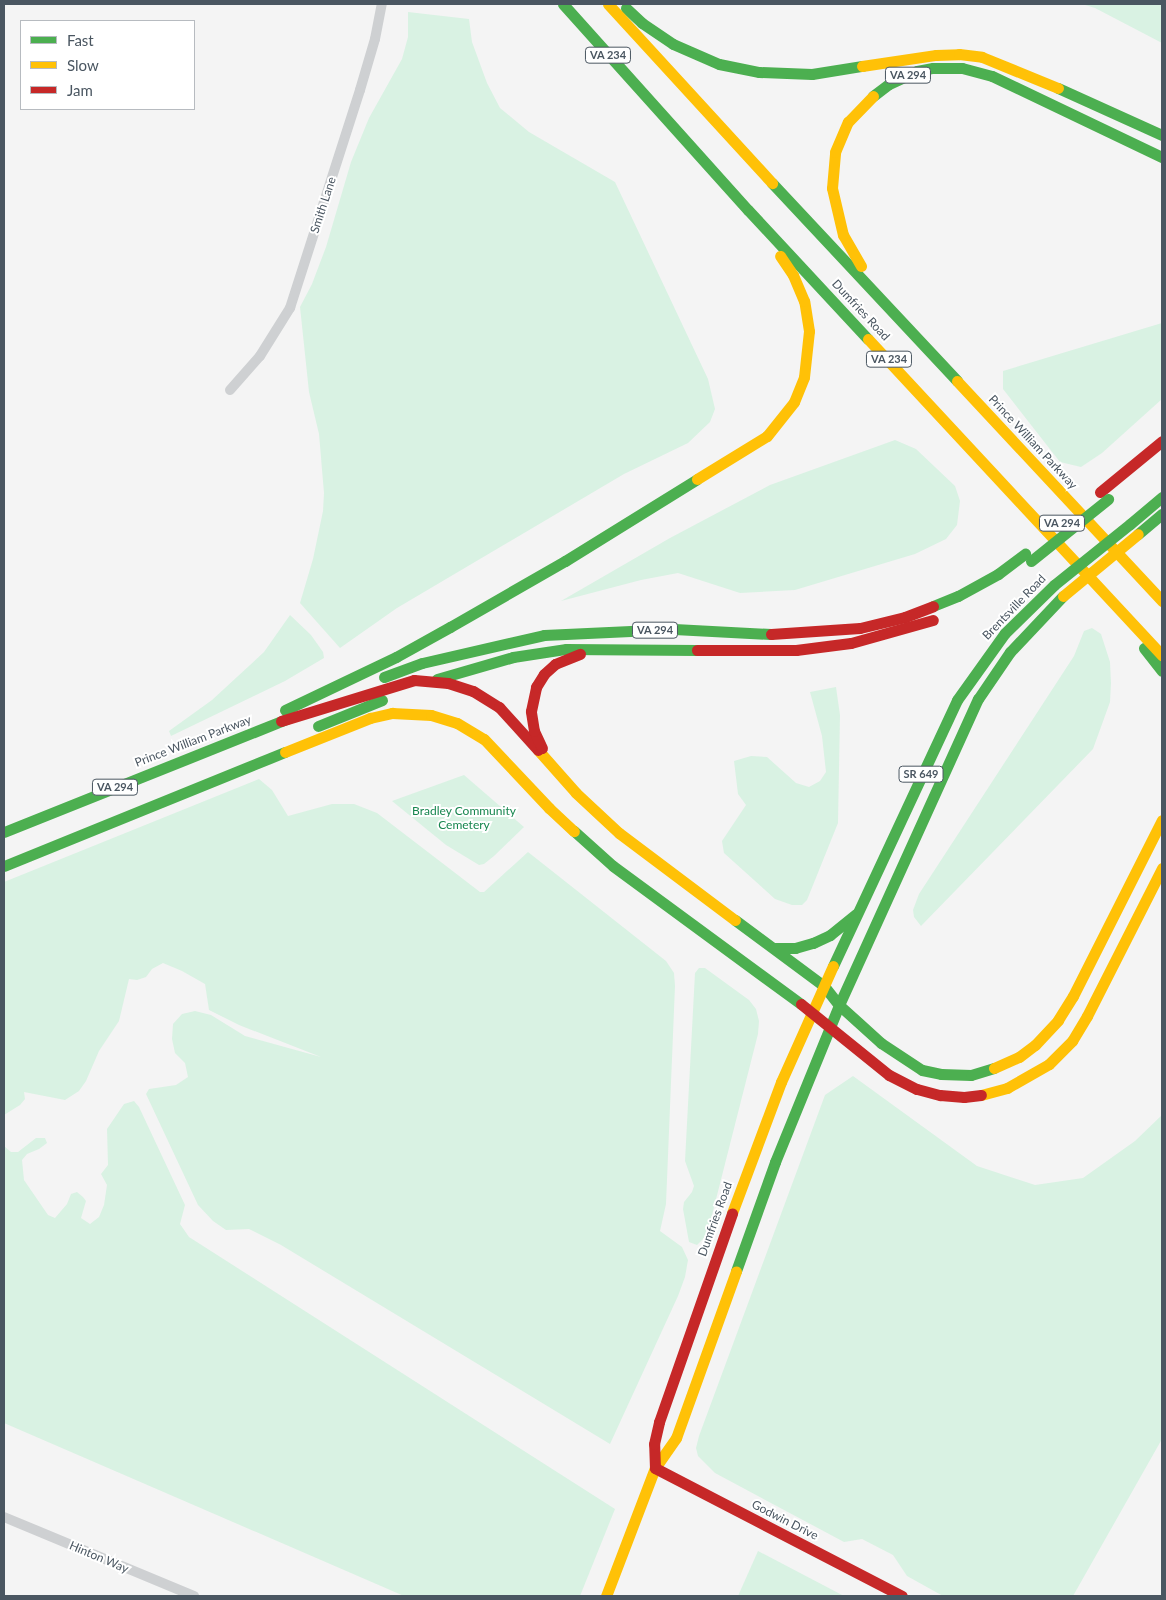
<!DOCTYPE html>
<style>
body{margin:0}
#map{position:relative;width:1166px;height:1600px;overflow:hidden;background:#f4f4f4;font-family:Lato,sans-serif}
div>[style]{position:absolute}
.green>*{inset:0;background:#d9f2e3}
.street>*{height:10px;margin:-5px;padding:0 5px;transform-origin:5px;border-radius:5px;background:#ced0d2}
.fast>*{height:11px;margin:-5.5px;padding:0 5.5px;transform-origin:5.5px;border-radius:5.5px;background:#4caf50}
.slow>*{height:11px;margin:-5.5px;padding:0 5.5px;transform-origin:5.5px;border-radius:5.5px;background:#ffc107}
.jam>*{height:11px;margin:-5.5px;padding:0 5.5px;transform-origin:5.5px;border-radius:5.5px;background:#c62828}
.fast-bridge>*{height:11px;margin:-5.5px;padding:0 5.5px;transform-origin:5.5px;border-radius:5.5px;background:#4caf50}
.slow-bridge>*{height:11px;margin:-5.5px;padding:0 5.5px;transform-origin:5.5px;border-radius:5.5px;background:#ffc107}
span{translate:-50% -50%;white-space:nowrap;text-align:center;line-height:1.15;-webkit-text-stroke:4px #fff;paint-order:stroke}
.shield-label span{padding:1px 4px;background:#fff;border:1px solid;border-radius:4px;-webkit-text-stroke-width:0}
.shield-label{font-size:11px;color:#4a5661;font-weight:700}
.street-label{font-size:12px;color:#4a5661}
.park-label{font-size:12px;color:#17864f}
.frame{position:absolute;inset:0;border:5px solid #4a5661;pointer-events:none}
.legend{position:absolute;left:20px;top:20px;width:175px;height:90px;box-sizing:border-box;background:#fff;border:1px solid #b7bbc0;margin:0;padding:6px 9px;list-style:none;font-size:15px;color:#4a5661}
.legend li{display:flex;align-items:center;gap:10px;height:25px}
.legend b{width:25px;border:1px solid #b7bbc0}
</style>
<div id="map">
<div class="green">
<i style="clip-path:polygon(1082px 4px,1162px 4px,1162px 43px,1095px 8px)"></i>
<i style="clip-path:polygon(408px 12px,469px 19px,472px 42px,487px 83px,500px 108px,529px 132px,615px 182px,708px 379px,715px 409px,710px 422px,688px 443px,624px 474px,397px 608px,340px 648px,300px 603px,313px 559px,323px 511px,324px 493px,319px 434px,309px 392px,300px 307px,312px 284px,326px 247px,351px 162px,369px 118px,402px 59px,408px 37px)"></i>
<i style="clip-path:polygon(1162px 323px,1162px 399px,1102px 453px,1081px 467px,1060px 462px,1003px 389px,1003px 371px)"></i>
<i style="clip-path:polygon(895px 440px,916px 449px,955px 486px,960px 501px,957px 525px,946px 539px,915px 554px,795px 590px,740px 593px,678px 573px,641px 580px,561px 601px,670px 538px,770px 485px)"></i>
<i style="clip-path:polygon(290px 615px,311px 635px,323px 652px,324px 658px,285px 681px,171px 736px,169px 731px,212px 700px,264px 652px)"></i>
<i style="clip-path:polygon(1092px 628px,1101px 634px,1110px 662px,1111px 683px,1110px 702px,1093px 749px,921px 926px,914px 917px,913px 910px,919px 894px,1074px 656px,1084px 631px)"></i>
<i style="clip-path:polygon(836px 687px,840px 715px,838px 823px,807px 900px,802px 905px,792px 905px,775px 899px,724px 853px,722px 841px,746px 805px,738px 794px,734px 761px,751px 756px,767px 757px,796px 783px,809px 787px,820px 781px,826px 772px,822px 736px,810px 692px)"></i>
<i style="clip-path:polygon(464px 775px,524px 827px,494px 856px,484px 864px,479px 865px,446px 845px,392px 801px)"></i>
<i style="clip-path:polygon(259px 779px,272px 790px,288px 816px,332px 804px,354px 804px,377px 813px,480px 892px,484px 892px,528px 852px,666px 961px,674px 973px,675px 986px,666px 1204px,660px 1231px,682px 1247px,688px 1260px,685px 1277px,678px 1296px,610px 1444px,281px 1245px,249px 1229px,226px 1230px,213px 1221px,198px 1205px,146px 1094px,149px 1089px,176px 1085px,188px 1077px,185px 1063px,175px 1053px,172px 1039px,173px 1024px,182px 1014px,195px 1011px,211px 1015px,245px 1036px,321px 1057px,239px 1025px,209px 1010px,205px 984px,182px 971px,163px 963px,152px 969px,146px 977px,137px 980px,129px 979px,119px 1021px,99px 1051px,86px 1081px,79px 1091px,65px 1100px,24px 1092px,25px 1099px,20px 1105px,4px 1115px,4px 882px)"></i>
<i style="clip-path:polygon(699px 968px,705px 968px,749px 1000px,756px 1009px,759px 1021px,758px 1034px,712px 1215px,706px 1236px,697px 1245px,689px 1242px,683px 1209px,684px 1202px,692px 1192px,694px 1186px,685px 1161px,695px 973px)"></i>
<i style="clip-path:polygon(853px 1076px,977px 1166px,1035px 1185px,1083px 1178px,1135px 1141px,1162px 1115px,1162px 1439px,1073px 1596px,943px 1596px,907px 1576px,893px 1555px,862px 1539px,844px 1542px,715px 1473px,698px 1456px,696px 1448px,699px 1436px,825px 1095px)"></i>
<i style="clip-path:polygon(134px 1101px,139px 1107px,185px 1205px,180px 1224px,189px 1237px,615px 1509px,580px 1596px,404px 1596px,4px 1423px,4px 1146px,11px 1152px,18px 1152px,36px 1138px,45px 1138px,47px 1143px,39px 1149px,27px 1154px,22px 1160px,24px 1180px,48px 1215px,55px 1218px,67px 1204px,71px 1194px,77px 1192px,83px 1197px,86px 1201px,81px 1218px,90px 1224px,99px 1217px,104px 1205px,107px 1185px,101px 1174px,108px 1165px,107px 1129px,124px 1104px)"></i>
<i style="clip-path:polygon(758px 1551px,844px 1596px,738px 1596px)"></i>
</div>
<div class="street">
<i style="left:230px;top:390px;width:45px;rotate:-48.6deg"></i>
<i style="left:260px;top:356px;width:57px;rotate:-58deg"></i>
<i style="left:290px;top:308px;width:229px;rotate:-72.2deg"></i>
<i style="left:360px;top:90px;width:53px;rotate:-73.6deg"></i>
<i style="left:375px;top:39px;width:36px;rotate:-79deg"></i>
<i style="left:4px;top:1517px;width:206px;rotate:22.6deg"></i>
</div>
<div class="fast">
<i style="left:563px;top:4px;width:277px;rotate:48.1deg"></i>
<i style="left:748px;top:210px;width:176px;rotate:47.1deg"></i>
<i style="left:626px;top:8px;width:22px;rotate:43deg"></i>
<i style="left:642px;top:23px;width:37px;rotate:34deg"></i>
<i style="left:673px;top:44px;width:50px;rotate:23.5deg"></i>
<i style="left:719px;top:64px;width:41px;rotate:11.3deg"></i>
<i style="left:759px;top:72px;width:53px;rotate:2.2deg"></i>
<i style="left:812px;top:74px;width:51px;rotate:-9.1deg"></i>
<i style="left:1058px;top:88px;width:114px;rotate:24.3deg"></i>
<i style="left:873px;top:96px;width:20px;rotate:-37deg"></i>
<i style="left:889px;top:84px;width:31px;rotate:-25deg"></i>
<i style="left:917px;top:71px;width:16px;rotate:-11deg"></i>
<i style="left:933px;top:68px;width:29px"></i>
<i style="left:962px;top:68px;width:31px;rotate:15deg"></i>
<i style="left:992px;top:76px;width:188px;rotate:25.5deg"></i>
<i style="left:772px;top:183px;width:271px;rotate:46.9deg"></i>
<i style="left:1130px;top:524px;width:42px;rotate:-40.2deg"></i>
<i style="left:1138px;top:534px;width:31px;rotate:-40deg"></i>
<i style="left:933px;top:606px;width:27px;rotate:-22deg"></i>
<i style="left:958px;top:596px;width:46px;rotate:-28.8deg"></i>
<i style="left:998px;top:574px;width:34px;rotate:-37deg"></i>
<i style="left:1144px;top:648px;width:29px;rotate:52deg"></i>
<i style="left:384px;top:677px;width:40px;rotate:-20.2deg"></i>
<i style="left:422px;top:663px;width:125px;rotate:-12.9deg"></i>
<i style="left:544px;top:635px;width:130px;rotate:-2.6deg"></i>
<i style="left:674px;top:629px;width:97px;rotate:3deg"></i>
<i style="left:437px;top:679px;width:79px;rotate:-16.1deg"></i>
<i style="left:513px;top:657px;width:54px;rotate:-8.6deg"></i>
<i style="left:566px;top:649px;width:131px;rotate:0.4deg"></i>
<i style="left:285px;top:710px;width:123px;rotate:-25.5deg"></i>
<i style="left:396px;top:657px;width:62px;rotate:-29.1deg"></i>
<i style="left:450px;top:627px;width:133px;rotate:-29.9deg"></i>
<i style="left:565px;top:561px;width:155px;rotate:-31.8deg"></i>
<i style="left:318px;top:726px;width:69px;rotate:-22.1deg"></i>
<i style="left:574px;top:831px;width:52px;rotate:41.9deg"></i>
<i style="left:613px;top:866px;width:233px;rotate:36.3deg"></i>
<i style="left:4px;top:832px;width:309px;rotate:-21.8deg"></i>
<i style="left:4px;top:866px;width:303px;rotate:-22.1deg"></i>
<i style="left:735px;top:920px;width:111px;rotate:36.6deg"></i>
<i style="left:824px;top:986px;width:24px;rotate:52deg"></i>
<i style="left:839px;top:1005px;width:57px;rotate:42.1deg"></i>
<i style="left:881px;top:1043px;width:49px;rotate:33.4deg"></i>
<i style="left:922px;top:1070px;width:19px;rotate:12deg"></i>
<i style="left:941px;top:1074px;width:30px;rotate:2deg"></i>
<i style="left:971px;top:1075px;width:24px;rotate:-17deg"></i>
<i style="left:774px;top:948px;width:21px"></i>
<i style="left:795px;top:948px;width:19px;rotate:-16deg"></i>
<i style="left:813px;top:943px;width:19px;rotate:-25deg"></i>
<i style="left:830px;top:935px;width:33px;rotate:-39deg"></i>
<i style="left:833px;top:966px;width:293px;rotate:-65deg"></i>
<i style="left:957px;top:700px;width:82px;rotate:-54.4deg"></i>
<i style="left:1005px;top:633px;width:69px;rotate:-44.4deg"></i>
<i style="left:839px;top:1005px;width:336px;rotate:-65.6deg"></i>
<i style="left:978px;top:699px;width:57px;rotate:-55.8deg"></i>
<i style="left:1010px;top:652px;width:77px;rotate:-46.6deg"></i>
<i style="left:736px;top:1271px;width:116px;rotate:-70.3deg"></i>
<i style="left:775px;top:1162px;width:170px;rotate:-67.8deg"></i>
</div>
<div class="slow">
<i style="left:608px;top:4px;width:243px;rotate:47.5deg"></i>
<i style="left:862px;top:66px;width:75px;rotate:-8.5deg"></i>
<i style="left:936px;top:55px;width:23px;rotate:-2deg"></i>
<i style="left:959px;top:54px;width:23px;rotate:7deg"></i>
<i style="left:982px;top:57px;width:82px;rotate:22.2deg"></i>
<i style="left:861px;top:266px;width:36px;rotate:-120deg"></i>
<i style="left:843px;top:235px;width:48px;rotate:-103.2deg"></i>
<i style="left:832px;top:188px;width:36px;rotate:-85deg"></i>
<i style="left:835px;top:152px;width:33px;rotate:-67deg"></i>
<i style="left:848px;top:122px;width:36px;rotate:-46deg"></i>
<i style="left:868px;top:339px;width:432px;rotate:47.1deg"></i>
<i style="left:957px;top:381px;width:301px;rotate:47deg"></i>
<i style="left:697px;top:479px;width:82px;rotate:-31.6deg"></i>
<i style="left:767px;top:436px;width:43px;rotate:-51.5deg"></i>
<i style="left:794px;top:402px;width:27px;rotate:-68deg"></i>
<i style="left:804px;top:377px;width:46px;rotate:-83.8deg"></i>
<i style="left:809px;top:331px;width:30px;rotate:-99deg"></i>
<i style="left:804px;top:301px;width:28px;rotate:-113deg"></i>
<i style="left:793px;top:275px;width:23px;rotate:-124deg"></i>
<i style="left:538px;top:750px;width:57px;rotate:48.5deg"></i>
<i style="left:576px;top:793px;width:59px;rotate:42.9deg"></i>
<i style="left:619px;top:833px;width:145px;rotate:36.9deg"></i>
<i style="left:285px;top:752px;width:92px;rotate:-21.8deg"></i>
<i style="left:370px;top:718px;width:23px;rotate:-13deg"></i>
<i style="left:392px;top:713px;width:39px;rotate:3deg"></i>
<i style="left:431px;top:715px;width:27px;rotate:17deg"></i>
<i style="left:457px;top:723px;width:31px;rotate:31deg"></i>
<i style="left:484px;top:739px;width:95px;rotate:46.7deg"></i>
<i style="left:549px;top:808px;width:34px;rotate:43deg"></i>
<i style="left:994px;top:1068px;width:27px;rotate:-24deg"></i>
<i style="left:1019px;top:1057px;width:20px;rotate:-37deg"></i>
<i style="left:1035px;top:1045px;width:34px;rotate:-47deg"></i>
<i style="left:1058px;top:1020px;width:28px;rotate:-58deg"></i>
<i style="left:1073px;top:996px;width:197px;rotate:-63.2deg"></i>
<i style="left:981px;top:1095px;width:27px;rotate:-15deg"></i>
<i style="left:1007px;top:1088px;width:48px;rotate:-29.7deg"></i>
<i style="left:1049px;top:1064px;width:33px;rotate:-45deg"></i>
<i style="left:1072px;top:1041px;width:29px;rotate:-59deg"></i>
<i style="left:1087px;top:1016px;width:166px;rotate:-63.1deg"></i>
<i style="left:732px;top:1213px;width:140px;rotate:-69.5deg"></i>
<i style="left:781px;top:1082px;width:127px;rotate:-65.9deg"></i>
<i style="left:606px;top:1596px;width:137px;rotate:-69.1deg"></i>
<i style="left:655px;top:1468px;width:37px;rotate:-55deg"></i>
<i style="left:676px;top:1438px;width:177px;rotate:-70.2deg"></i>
</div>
<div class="jam">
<i style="left:1100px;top:492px;width:80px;rotate:-39.4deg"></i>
<i style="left:771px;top:634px;width:89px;rotate:-3.9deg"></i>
<i style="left:860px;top:628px;width:46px;rotate:-13.7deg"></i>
<i style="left:905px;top:617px;width:30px;rotate:-21deg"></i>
<i style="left:697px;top:650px;width:99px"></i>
<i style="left:796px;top:650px;width:55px;rotate:-7.3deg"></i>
<i style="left:851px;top:643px;width:85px;rotate:-15.7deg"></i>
<i style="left:281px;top:721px;width:139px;rotate:-17.1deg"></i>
<i style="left:414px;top:680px;width:34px;rotate:5deg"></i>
<i style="left:448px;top:683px;width:26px;rotate:18deg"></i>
<i style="left:473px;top:691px;width:31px;rotate:32deg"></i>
<i style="left:499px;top:707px;width:58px;rotate:47.8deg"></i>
<i style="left:542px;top:748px;width:19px;rotate:-115deg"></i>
<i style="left:534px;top:731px;width:20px;rotate:-99deg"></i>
<i style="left:531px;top:711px;width:25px;rotate:-78deg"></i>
<i style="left:536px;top:687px;width:15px;rotate:-58deg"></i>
<i style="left:544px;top:674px;width:15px;rotate:-42deg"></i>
<i style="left:555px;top:664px;width:27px;rotate:-22deg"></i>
<i style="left:801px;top:1004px;width:113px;rotate:38.9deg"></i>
<i style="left:889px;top:1075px;width:31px;rotate:27deg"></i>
<i style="left:917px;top:1089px;width:24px;rotate:15deg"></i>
<i style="left:940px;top:1095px;width:24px;rotate:5deg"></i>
<i style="left:964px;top:1097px;width:17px;rotate:-7deg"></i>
<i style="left:655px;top:1468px;width:278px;rotate:27.4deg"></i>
<i style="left:655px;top:1468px;width:24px;rotate:-92deg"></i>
<i style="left:654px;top:1444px;width:23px;rotate:-77deg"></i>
<i style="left:659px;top:1422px;width:221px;rotate:-70.7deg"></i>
</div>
<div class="fast-bridge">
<i style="left:1031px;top:561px;width:99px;rotate:-38.8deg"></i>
<i style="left:1054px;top:585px;width:97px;rotate:-38.8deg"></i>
</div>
<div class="slow-bridge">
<i style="left:1063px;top:596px;width:97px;rotate:-39.6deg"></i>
</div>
<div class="shield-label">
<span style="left:608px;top:55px">VA 234</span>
<span style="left:908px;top:75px">VA 294</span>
<span style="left:889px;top:359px">VA 234</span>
<span style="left:1062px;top:523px">VA 294</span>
<span style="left:655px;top:630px">VA 294</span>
<span style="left:921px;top:774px">SR 649</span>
<span style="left:115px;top:787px">VA 294</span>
</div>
<div class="street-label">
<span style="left:323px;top:205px;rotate:-72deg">Smith Lane</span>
<span style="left:861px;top:310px;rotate:47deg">Dumfries Road</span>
<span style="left:1033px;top:442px;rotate:47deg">Prince William Parkway</span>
<span style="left:1014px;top:607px;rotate:-46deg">Brentsville Road</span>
<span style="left:193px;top:741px;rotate:-21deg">Prince William Parkway</span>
<span style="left:715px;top:1219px;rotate:-70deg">Dumfries Road</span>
<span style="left:785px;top:1520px;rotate:27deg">Godwin Drive</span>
<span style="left:99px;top:1557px;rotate:23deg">Hinton Way</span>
</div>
<div class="park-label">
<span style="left:464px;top:818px">Bradley Community<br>Cemetery</span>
</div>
<div class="frame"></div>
<ul class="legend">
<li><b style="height:6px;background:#4caf50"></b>Fast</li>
<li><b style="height:6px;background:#ffc107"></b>Slow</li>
<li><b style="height:6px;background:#c62828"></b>Jam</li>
</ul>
</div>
